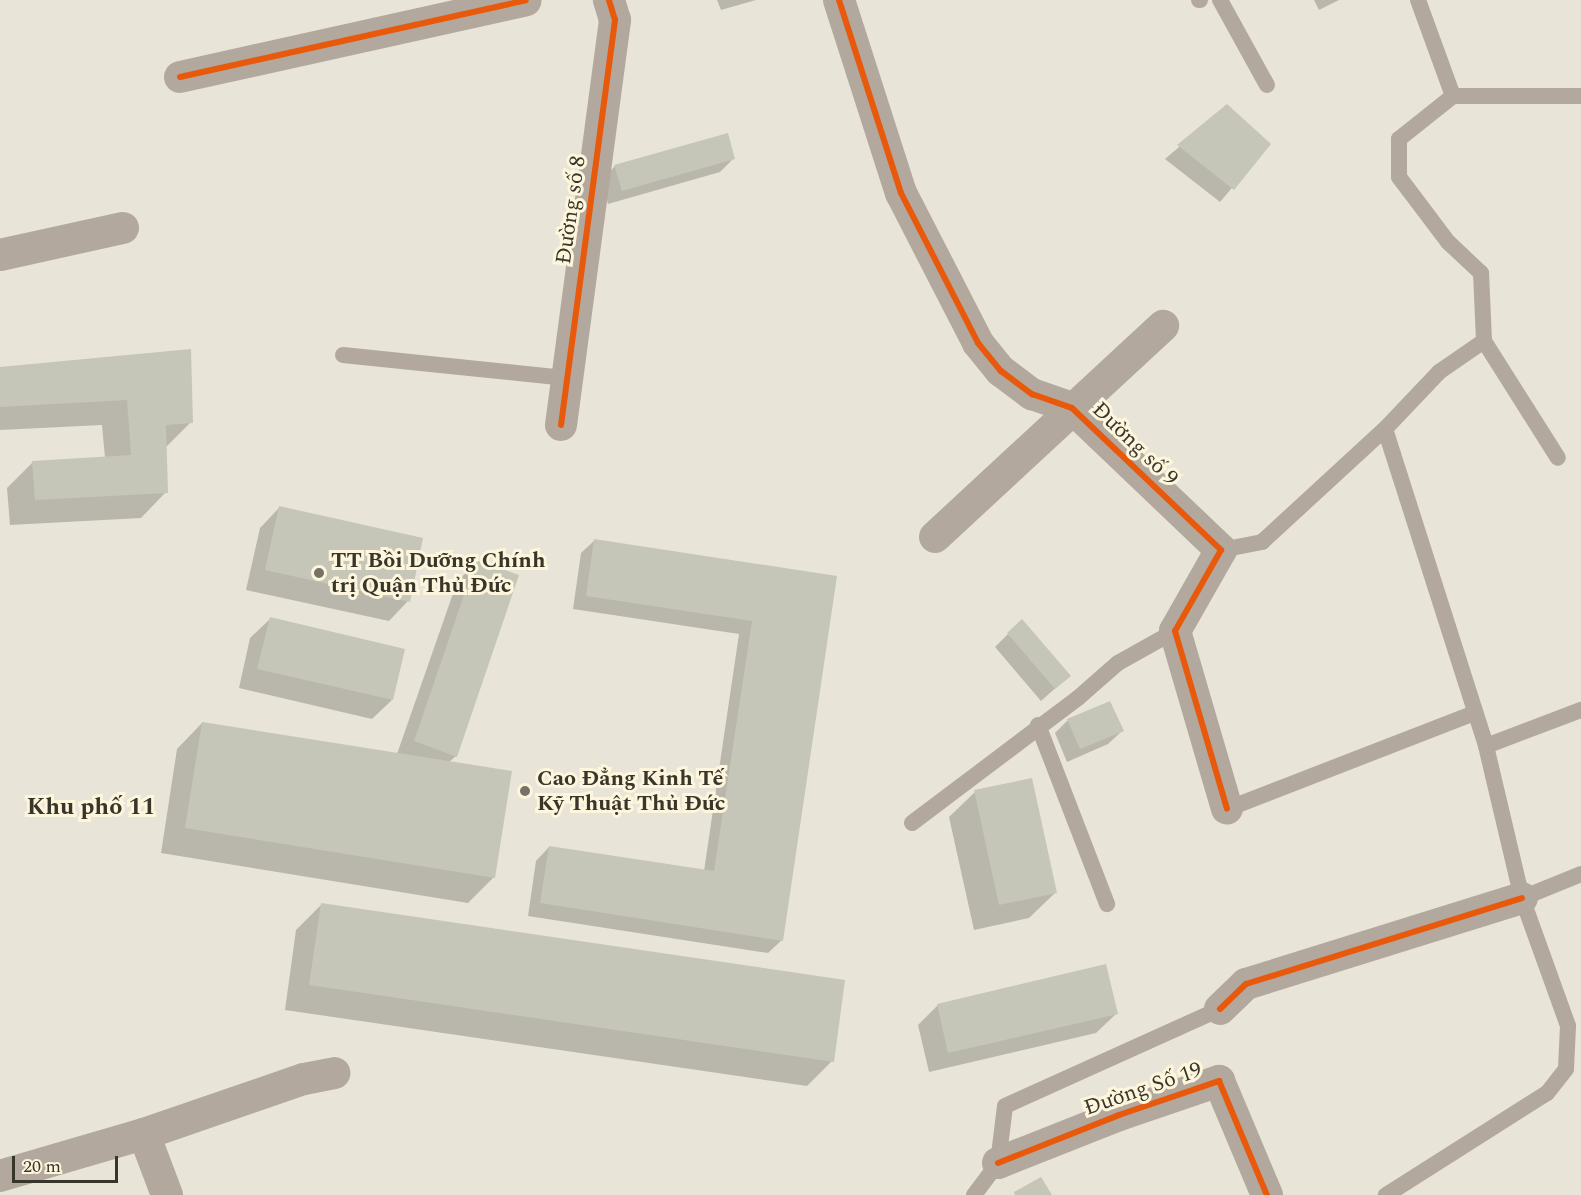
<!DOCTYPE html>
<meta charset="utf-8">
<style>
body{margin:0}
#map{position:relative;width:1581px;height:1195px;overflow:hidden;background:#e8e4d7;font-family:Spectral,serif}
div>[style]{position:absolute}
.shadow>*{inset:0;background:#0003}
.building>*{inset:0;background:#c5c6b7}
.lane>*{height:16px;margin:-8px;padding:0 8px;transform-origin:8px;border-radius:8px;background:#b2a89e}
.street>*{height:32px;margin:-16px;padding:0 16px;transform-origin:16px;border-radius:16px;background:#b2a89e}
.cycleway>*{height:6px;margin:-3px;padding:0 3px;transform-origin:3px;border-radius:3px;background:#e8590c}
.dots>*{width:16px;height:16px;translate:-50% -50%;box-sizing:border-box;border:3px solid #fdf5dc;border-radius:50%}
span{translate:-50% -50%;white-space:nowrap;text-align:center;line-height:1.15;-webkit-text-stroke:6px #fdf5dc;paint-order:stroke}
.street-label{font-size:22px;color:#38352b}
.poi-label{font-size:22px;color:#38352b;font-weight:700}
.left{translate:0 -50%;text-align:left}
.neighbourhood-label{font-size:24px;color:#38352b;font-weight:700}
.scale{position:absolute;left:12px;top:1156px;width:106px;height:27px;box-sizing:border-box;border:3px solid #38352b;border-top:0;padding-left:8px;font-size:18px;line-height:21px;white-space:nowrap;color:#38352b;-webkit-text-stroke:4px #fdf5dc;paint-order:stroke}
</style>
<div id="map">
<div class="shadow">
<i style="clip-path:polygon(717px 0,756px 0,721px 10px)"></i>
<i style="clip-path:polygon(1314px 0,1339px 0,1319px 10px)"></i>
<i style="clip-path:polygon(1227px 106px,1269px 144px,1220px 202px,1165px 159px)"></i>
<i style="clip-path:polygon(734px 158px,720px 172px,608px 204px,602px 180px,615px 166px)"></i>
<i style="clip-path:polygon(189px 351px,191px 422px,166px 447px,166px 492px,141px 518px,10px 525px,7px 488px,32px 463px,105px 458px,102px 425px,0 430px,0 368px)"></i>
<i style="clip-path:polygon(279px 508px,408px 601px,389px 621px,246px 590px,260px 528px)"></i>
<i style="clip-path:polygon(595px 540px,836px 577px,782px 940px,768px 953px,528px 916px,536px 861px,549px 847px,704px 871px,739px 634px,573px 609px,581px 553px)"></i>
<i style="clip-path:polygon(476px 562px,456px 756px,449px 762px,494px 877px,468px 903px,161px 853px,177px 749px,202px 723px,397px 754px,457px 582px)"></i>
<i style="clip-path:polygon(270px 619px,392px 700px,372px 719px,239px 688px,250px 638px)"></i>
<i style="clip-path:polygon(1008px 634px,1069px 676px,1041px 701px,995px 647px)"></i>
<i style="clip-path:polygon(1068px 720px,1122px 731px,1108px 744px,1067px 762px,1055px 733px)"></i>
<i style="clip-path:polygon(975px 792px,1055px 893px,1029px 918px,974px 930px,949px 817px)"></i>
<i style="clip-path:polygon(321px 905px,832px 1061px,807px 1086px,285px 1010px,296px 930px)"></i>
<i style="clip-path:polygon(938px 1005px,1116px 1014px,1096px 1033px,929px 1072px,918px 1025px)"></i>
</div>
<div class="building">
<i style="clip-path:polygon(1227px 104px,1271px 144px,1234px 190px,1177px 145px)"></i>
<i style="clip-path:polygon(728px 133px,735px 159px,622px 191px,614px 165px)"></i>
<i style="clip-path:polygon(191px 349px,193px 423px,166px 425px,168px 493px,35px 500px,32px 461px,131px 455px,127px 400px,0 407px,0 367px)"></i>
<i style="clip-path:polygon(279px 506px,423px 538px,410px 602px,265px 570px)"></i>
<i style="clip-path:polygon(594px 539px,837px 576px,783px 941px,540px 903px,549px 846px,714px 871px,752px 621px,586px 596px)"></i>
<i style="clip-path:polygon(476px 560px,519px 575px,457px 757px,414px 741px)"></i>
<i style="clip-path:polygon(270px 617px,405px 649px,393px 700px,257px 669px)"></i>
<i style="clip-path:polygon(1022px 619px,1071px 676px,1055px 689px,1007px 633px)"></i>
<i style="clip-path:polygon(1110px 701px,1124px 731px,1080px 749px,1067px 719px)"></i>
<i style="clip-path:polygon(202px 722px,512px 771px,495px 878px,185px 828px)"></i>
<i style="clip-path:polygon(1032px 778px,1057px 893px,999px 905px,974px 790px)"></i>
<i style="clip-path:polygon(321px 903px,845px 980px,834px 1062px,309px 985px)"></i>
<i style="clip-path:polygon(1106px 964px,1118px 1014px,948px 1053px,937px 1004px)"></i>
<i style="clip-path:polygon(1041px 1177px,1052px 1195px,1015px 1195px,1014px 1192px)"></i>
</div>
<div class="lane">
<i style="left:1199px;top:0;width:1px"></i>
<i style="left:1220px;top:0;width:97px;rotate:61.1deg"></i>
<i style="left:1418px;top:0;width:102px;rotate:70deg"></i>
<i style="left:1484px;top:341px;width:138px;rotate:57.7deg"></i>
<i style="left:343px;top:355px;width:225px;rotate:5.9deg"></i>
<i style="left:1385px;top:429px;width:333px;rotate:72.3deg"></i>
<i style="left:1486px;top:746px;width:156px;rotate:76.7deg"></i>
<i style="left:1522px;top:898px;width:136px;rotate:70.2deg"></i>
<i style="left:1568px;top:1026px;width:43px;rotate:92.7deg"></i>
<i style="left:1566px;top:1069px;width:31px;rotate:128deg"></i>
<i style="left:1547px;top:1093px;width:191px;rotate:147.6deg"></i>
<i style="left:1221px;top:550px;width:42px;rotate:-11deg"></i>
<i style="left:1262px;top:542px;width:167px;rotate:-42.6deg"></i>
<i style="left:1385px;top:429px;width:79px;rotate:-46.5deg"></i>
<i style="left:1439px;top:372px;width:55px;rotate:-34.6deg"></i>
<i style="left:1484px;top:341px;width:68px;rotate:-92.5deg"></i>
<i style="left:1481px;top:273px;width:45px;rotate:-136.8deg"></i>
<i style="left:1448px;top:242px;width:81px;rotate:-127deg"></i>
<i style="left:1399px;top:177px;width:38px;rotate:-90deg"></i>
<i style="left:1399px;top:139px;width:69px;rotate:-38.5deg"></i>
<i style="left:1453px;top:96px;width:128px"></i>
<i style="left:1038px;top:725px;width:192px;rotate:68.9deg"></i>
<i style="left:1486px;top:746px;width:102px;rotate:-20.8deg"></i>
<i style="left:1227px;top:809px;width:263px;rotate:-21.2deg"></i>
<i style="left:912px;top:823px;width:208px;rotate:-37deg"></i>
<i style="left:1078px;top:698px;width:53px;rotate:-41.2deg"></i>
<i style="left:1118px;top:663px;width:65px;rotate:-29.3deg"></i>
<i style="left:1522px;top:898px;width:64px;rotate:-22.1deg"></i>
<i style="left:974px;top:1195px;width:40px;rotate:-53deg"></i>
<i style="left:998px;top:1163px;width:57px;rotate:-83deg"></i>
<i style="left:1005px;top:1106px;width:236px;rotate:-24.3deg"></i>
</div>
<div class="street">
<i style="left:839px;top:0;width:203px;rotate:72.2deg"></i>
<i style="left:901px;top:193px;width:169px;rotate:62.8deg"></i>
<i style="left:978px;top:343px;width:36px;rotate:51deg"></i>
<i style="left:1001px;top:371px;width:39px;rotate:37deg"></i>
<i style="left:1032px;top:394px;width:42px;rotate:19.3deg"></i>
<i style="left:1072px;top:408px;width:206px;rotate:43.6deg"></i>
<i style="left:1221px;top:550px;width:93px;rotate:119.6deg"></i>
<i style="left:1175px;top:631px;width:185px;rotate:73.7deg"></i>
<i style="left:180px;top:77px;width:354px;rotate:-12.5deg"></i>
<i style="left:0;top:255px;width:126px;rotate:-12.4deg"></i>
<i style="left:561px;top:425px;width:409px;rotate:-82.4deg"></i>
<i style="left:615px;top:20px;width:21px;rotate:-107deg"></i>
<i style="left:935px;top:537px;width:311px;rotate:-42.8deg"></i>
<i style="left:1220px;top:1009px;width:36px;rotate:-44deg"></i>
<i style="left:1246px;top:984px;width:289px;rotate:-17.3deg"></i>
<i style="left:144px;top:1134px;width:169px;rotate:-19deg"></i>
<i style="left:304px;top:1079px;width:31px;rotate:-11deg"></i>
<i style="left:998px;top:1163px;width:130px;rotate:-21.6deg"></i>
<i style="left:1119px;top:1115px;width:106px;rotate:-18.8deg"></i>
<i style="left:1219px;top:1081px;width:124px;rotate:67.2deg"></i>
<i style="left:0;top:1176px;width:150px;rotate:-16.3deg"></i>
<i style="left:144px;top:1134px;width:65px;rotate:69.3deg"></i>
</div>
<div class="cycleway">
<i style="left:839px;top:0;width:203px;rotate:72.2deg"></i>
<i style="left:901px;top:193px;width:169px;rotate:62.8deg"></i>
<i style="left:978px;top:343px;width:36px;rotate:51deg"></i>
<i style="left:1001px;top:371px;width:39px;rotate:37deg"></i>
<i style="left:1032px;top:394px;width:42px;rotate:19.3deg"></i>
<i style="left:1072px;top:408px;width:206px;rotate:43.6deg"></i>
<i style="left:1221px;top:550px;width:93px;rotate:119.6deg"></i>
<i style="left:1175px;top:631px;width:185px;rotate:73.7deg"></i>
<i style="left:180px;top:77px;width:354px;rotate:-12.5deg"></i>
<i style="left:561px;top:425px;width:409px;rotate:-82.4deg"></i>
<i style="left:615px;top:20px;width:21px;rotate:-107deg"></i>
<i style="left:1220px;top:1009px;width:36px;rotate:-44deg"></i>
<i style="left:1246px;top:984px;width:289px;rotate:-17.3deg"></i>
<i style="left:998px;top:1163px;width:130px;rotate:-21.6deg"></i>
<i style="left:1119px;top:1115px;width:106px;rotate:-18.8deg"></i>
<i style="left:1219px;top:1081px;width:124px;rotate:67.2deg"></i>
</div>
<div class="dots">
<i style="left:319px;top:573px;background:#767267"></i>
<i style="left:525px;top:791px;background:#767267"></i>
</div>
<div class="street-label">
<span style="left:571px;top:210px;rotate:-82deg">Đường số 8</span>
<span style="left:1135px;top:444px;rotate:44deg">Đường số 9</span>
<span style="left:1143px;top:1089px;rotate:-19deg">Đường Số 19</span>
</div>
<div class="poi-label">
<span class="left" style="left:331px;top:573px">TT Bồi Dưỡng Chính<br>trị Quận Thủ Đức</span>
<span class="left" style="left:537px;top:791px">Cao Đẳng Kinh Tế<br>Kỹ Thuật Thủ Đức</span>
</div>
<div class="neighbourhood-label">
<span style="left:91px;top:808px">Khu phố 11</span>
</div>
<div class="scale">20 m</div>
</div>
